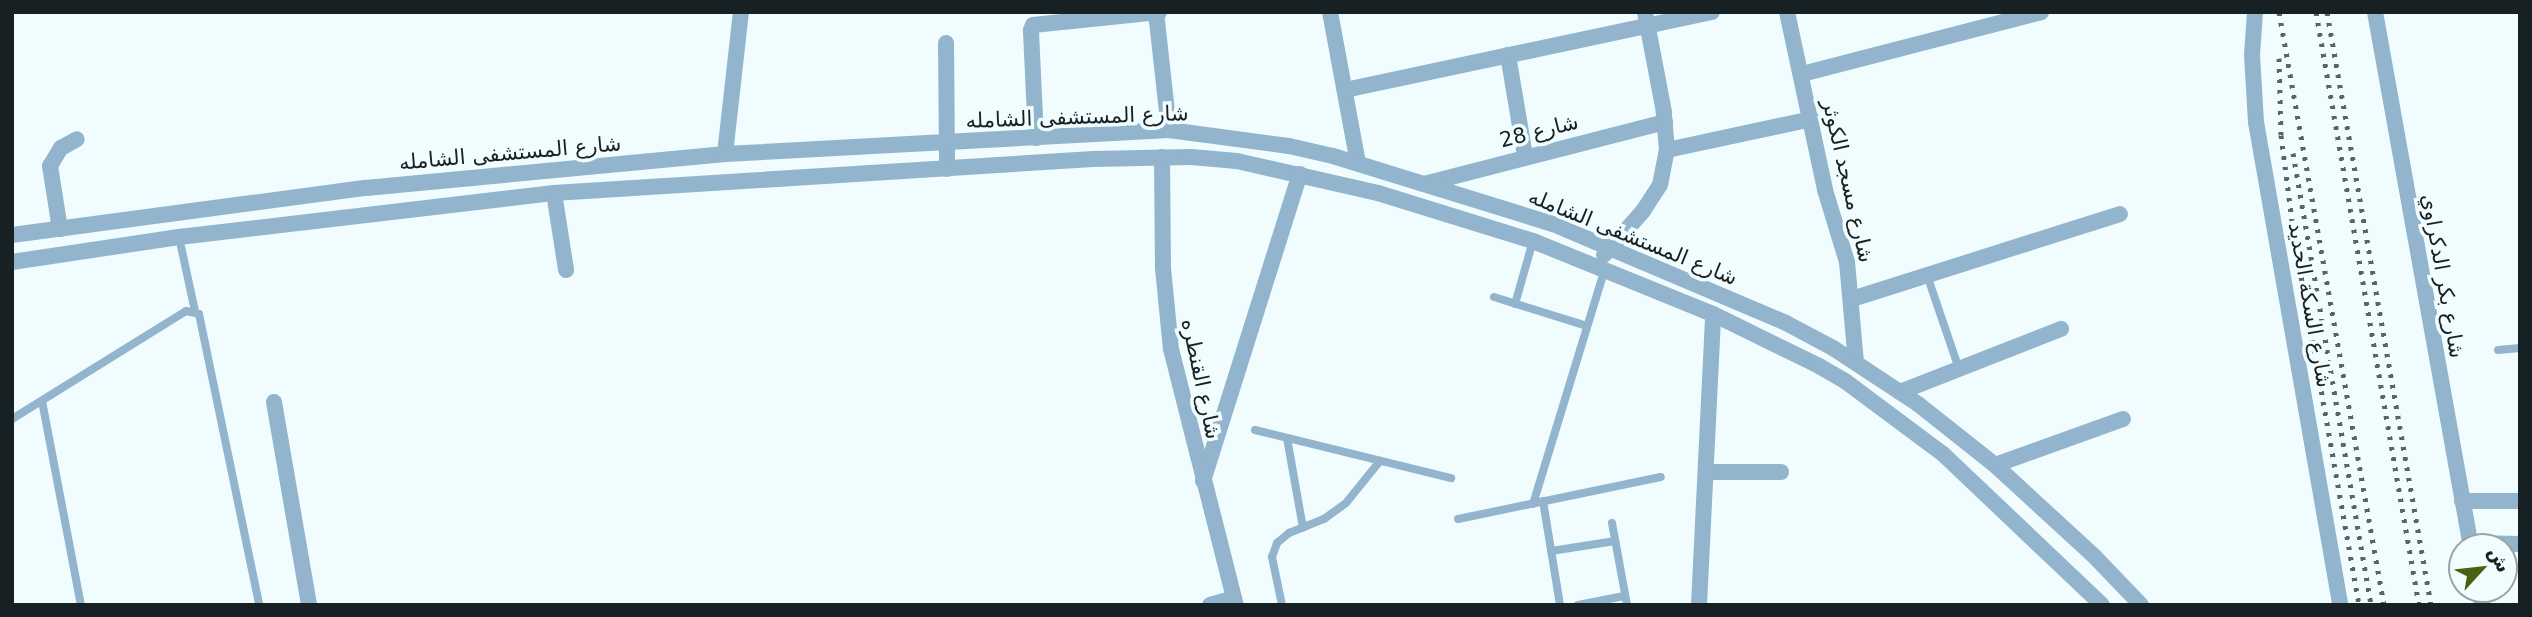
<!DOCTYPE html>
<meta charset="utf-8">
<style>
body{margin:0}
#map{position:relative;width:2532px;height:617px;overflow:hidden;background:#f1fcff;font-family:"DejaVu Sans",Vazirmatn,sans-serif}
div>[style]{position:absolute}
.lane>*{height:8px;margin:-4px;padding:0 4px;transform-origin:4px;border-radius:4px;background:#92b5cd}
.street>*{height:16px;margin:-8px;padding:0 8px;transform-origin:8px;border-radius:8px;background:#92b5cd}
.rail>*{height:5px;margin-top:-2.5px;transform-origin:0;background:repeating-linear-gradient(90deg,#5a6467 0 3.5px,transparent 0 10.5px)}
span{translate:-50% -50%;white-space:nowrap;text-align:center;line-height:1.15;-webkit-text-stroke:7px #f1fcff;paint-order:stroke}
.street-label{font-size:21px;color:#172124}
.frame{position:absolute;inset:0;border:14px solid #172124;pointer-events:none}
.north{position:absolute;left:2448px;top:533px;width:70px;height:70px;box-sizing:border-box;background:#f1fcff;border:2px solid #9aa4a7;border-radius:50%;rotate:63deg;font-size:19px;font-weight:700;line-height:28px;text-align:center;color:#172124}
.north::after{content:'';display:block;margin:auto;width:24px;height:32px;background:#476111;clip-path:polygon(50% 0,100% 100%,50% 72%,0 100%)}
</style>
<div id="map">
<div class="lane">
<i style="left:179px;top:237px;width:76px;rotate:77.8deg"></i>
<i style="left:1927px;top:275px;width:99px;rotate:71.2deg"></i>
<i style="left:1494px;top:297px;width:97px;rotate:17.3deg"></i>
<i style="left:1515px;top:304px;width:66px;rotate:-74.1deg"></i>
<i style="left:2498px;top:350px;width:22px;rotate:-5deg"></i>
<i style="left:42px;top:401px;width:208px;rotate:79.2deg"></i>
<i style="left:12px;top:419px;width:205px;rotate:-31.8deg"></i>
<i style="left:186px;top:311px;width:13px;rotate:13deg"></i>
<i style="left:199px;top:314px;width:297px;rotate:78.3deg"></i>
<i style="left:1255px;top:430px;width:202px;rotate:13.8deg"></i>
<i style="left:1287px;top:438px;width:91px;rotate:79.9deg"></i>
<i style="left:1543px;top:501px;width:105px;rotate:80.7deg"></i>
<i style="left:1533px;top:504px;width:247px;rotate:-73deg"></i>
<i style="left:1458px;top:519px;width:207px;rotate:-11.7deg"></i>
<i style="left:1612px;top:523px;width:83px;rotate:79.6deg"></i>
<i style="left:1551px;top:551px;width:65px;rotate:-8.9deg"></i>
<i style="left:1282px;top:605px;width:49px;rotate:-101.8deg"></i>
<i style="left:1272px;top:557px;width:15px;rotate:-70deg"></i>
<i style="left:1277px;top:543px;width:16px;rotate:-40deg"></i>
<i style="left:1289px;top:533px;width:38px;rotate:-22deg"></i>
<i style="left:1324px;top:519px;width:27px;rotate:-36deg"></i>
<i style="left:1346px;top:503px;width:54px;rotate:-51deg"></i>
<i style="left:1578px;top:605px;width:47px;rotate:-11.1deg"></i>
</div>
<div class="street">
<i style="left:1156px;top:12px;width:119px;rotate:83.7deg"></i>
<i style="left:1330px;top:12px;width:154px;rotate:79.5deg"></i>
<i style="left:1787px;top:12px;width:182px;rotate:77.9deg"></i>
<i style="left:1825px;top:190px;width:75px;rotate:73deg"></i>
<i style="left:1847px;top:262px;width:100px;rotate:84.9deg"></i>
<i style="left:2255px;top:12px;width:43px;rotate:94deg"></i>
<i style="left:2252px;top:55px;width:67px;rotate:86.6deg"></i>
<i style="left:2256px;top:122px;width:490px;rotate:80.1deg"></i>
<i style="left:2375px;top:12px;width:544px;rotate:79.83deg"></i>
<i style="left:946px;top:43px;width:126px;rotate:89.5deg"></i>
<i style="left:1508px;top:55px;width:102px;rotate:80.4deg"></i>
<i style="left:1802px;top:74px;width:247px;rotate:-14.5deg"></i>
<i style="left:1345px;top:90px;width:375px;rotate:-12deg"></i>
<i style="left:1036px;top:138px;width:108px;rotate:-92.7deg"></i>
<i style="left:1031px;top:30px;width:5px;rotate:-68deg"></i>
<i style="left:1033px;top:25px;width:127px;rotate:-5.9deg"></i>
<i style="left:1667px;top:150px;width:148px;rotate:-12.1deg"></i>
<i style="left:725px;top:154px;width:143px;rotate:-83.6deg"></i>
<i style="left:1162px;top:157px;width:111px;rotate:89.5deg"></i>
<i style="left:1163px;top:268px;width:81px;rotate:84.4deg"></i>
<i style="left:1171px;top:349px;width:264px;rotate:75.8deg"></i>
<i style="left:1424px;top:184px;width:249px;rotate:-14.4deg"></i>
<i style="left:554px;top:193px;width:78px;rotate:81.1deg"></i>
<i style="left:60px;top:229px;width:64px;rotate:-99deg"></i>
<i style="left:50px;top:166px;width:21px;rotate:-59deg"></i>
<i style="left:61px;top:148px;width:18px;rotate:-29deg"></i>
<i style="left:12px;top:235px;width:357px;rotate:-7.6deg"></i>
<i style="left:366px;top:188px;width:361px;rotate:-5.4deg"></i>
<i style="left:725px;top:154px;width:445px;rotate:-3.1deg"></i>
<i style="left:1169px;top:130px;width:121px;rotate:7.6deg"></i>
<i style="left:1289px;top:146px;width:45px;rotate:12.8deg"></i>
<i style="left:1333px;top:156px;width:230px;rotate:17.2deg"></i>
<i style="left:1553px;top:224px;width:253px;rotate:23deg"></i>
<i style="left:1786px;top:323px;width:53px;rotate:28deg"></i>
<i style="left:1833px;top:348px;width:102px;rotate:33.4deg"></i>
<i style="left:1918px;top:404px;width:98px;rotate:38.4deg"></i>
<i style="left:1995px;top:465px;width:134px;rotate:42.6deg"></i>
<i style="left:2094px;top:556px;width:68px;rotate:46.2deg"></i>
<i style="left:1604px;top:255px;width:59px;rotate:-48.4deg"></i>
<i style="left:1643px;top:211px;width:31px;rotate:-57deg"></i>
<i style="left:1660px;top:185px;width:36px;rotate:-79deg"></i>
<i style="left:1667px;top:150px;width:38px;rotate:-95deg"></i>
<i style="left:1664px;top:112px;width:102px;rotate:-100.8deg"></i>
<i style="left:12px;top:262px;width:169px;rotate:-8.5deg"></i>
<i style="left:179px;top:237px;width:378px;rotate:-6.7deg"></i>
<i style="left:554px;top:193px;width:540px;rotate:-3.61deg"></i>
<i style="left:1093px;top:159px;width:98px;rotate:-1.2deg"></i>
<i style="left:1191px;top:157px;width:46px;rotate:5deg"></i>
<i style="left:1237px;top:161px;width:145px;rotate:12.8deg"></i>
<i style="left:1378px;top:193px;width:162px;rotate:17.2deg"></i>
<i style="left:1533px;top:241px;width:194px;rotate:22.1deg"></i>
<i style="left:1713px;top:314px;width:118px;rotate:26.1deg"></i>
<i style="left:1819px;top:366px;width:30px;rotate:30deg"></i>
<i style="left:1845px;top:381px;width:122px;rotate:36.7deg"></i>
<i style="left:1943px;top:454px;width:219px;rotate:43.5deg"></i>
<i style="left:1852px;top:299px;width:281px;rotate:-17.6deg"></i>
<i style="left:1900px;top:392px;width:173px;rotate:-21.4deg"></i>
<i style="left:274px;top:402px;width:206px;rotate:80.2deg"></i>
<i style="left:1995px;top:465px;width:136px;rotate:-19.8deg"></i>
<i style="left:1706px;top:472px;width:75px"></i>
<i style="left:1203px;top:481px;width:322px;rotate:-72.5deg"></i>
<i style="left:2462px;top:501px;width:58px"></i>
<i style="left:2470px;top:543px;width:50px;rotate:1.1deg"></i>
<i style="left:2479px;top:589px;width:16px;rotate:79deg"></i>
<i style="left:1210px;top:605px;width:25px;rotate:-16deg"></i>
<i style="left:1699px;top:605px;width:291px;rotate:-87.2deg"></i>
</div>
<div class="rail">
<i style="left:2279px;top:12px;width:602px;rotate:79.96deg"></i>
<i style="left:2316px;top:12px;width:602px;rotate:80.15deg"></i>
<i style="left:2327px;top:12px;width:602px;rotate:80.05deg"></i>
<i style="left:2279px;top:58px;width:77px;rotate:88.5deg"></i>
<i style="left:2281px;top:135px;width:102px;rotate:82.7deg"></i>
<i style="left:2294px;top:236px;width:375px;rotate:80deg"></i>
<i style="left:2293px;top:153px;width:459px;rotate:80.2deg"></i>
</div>
<div class="street-label">
<span style="left:1077px;top:117px;rotate:-2deg">شارع المستشفى الشامله</span>
<span style="left:1539px;top:131px;rotate:-14deg">شارع 28</span>
<span style="left:510px;top:153px;rotate:-5deg">شارع المستشفى الشامله</span>
<span style="left:1848px;top:181px;rotate:77deg">شارع مسجد الكوثر</span>
<span style="left:1633px;top:237px;rotate:22deg">شارع المستشفى الشامله</span>
<span style="left:2443px;top:276px;rotate:80deg">شارع بكر الدكراوي</span>
<span style="left:2310px;top:305px;rotate:80deg">شارع السكة الحديد</span>
<span style="left:1201px;top:379px;rotate:78deg">شارع القنطره</span>
</div>
<div class="frame"></div>
<div class="north">ش</div>
</div>
